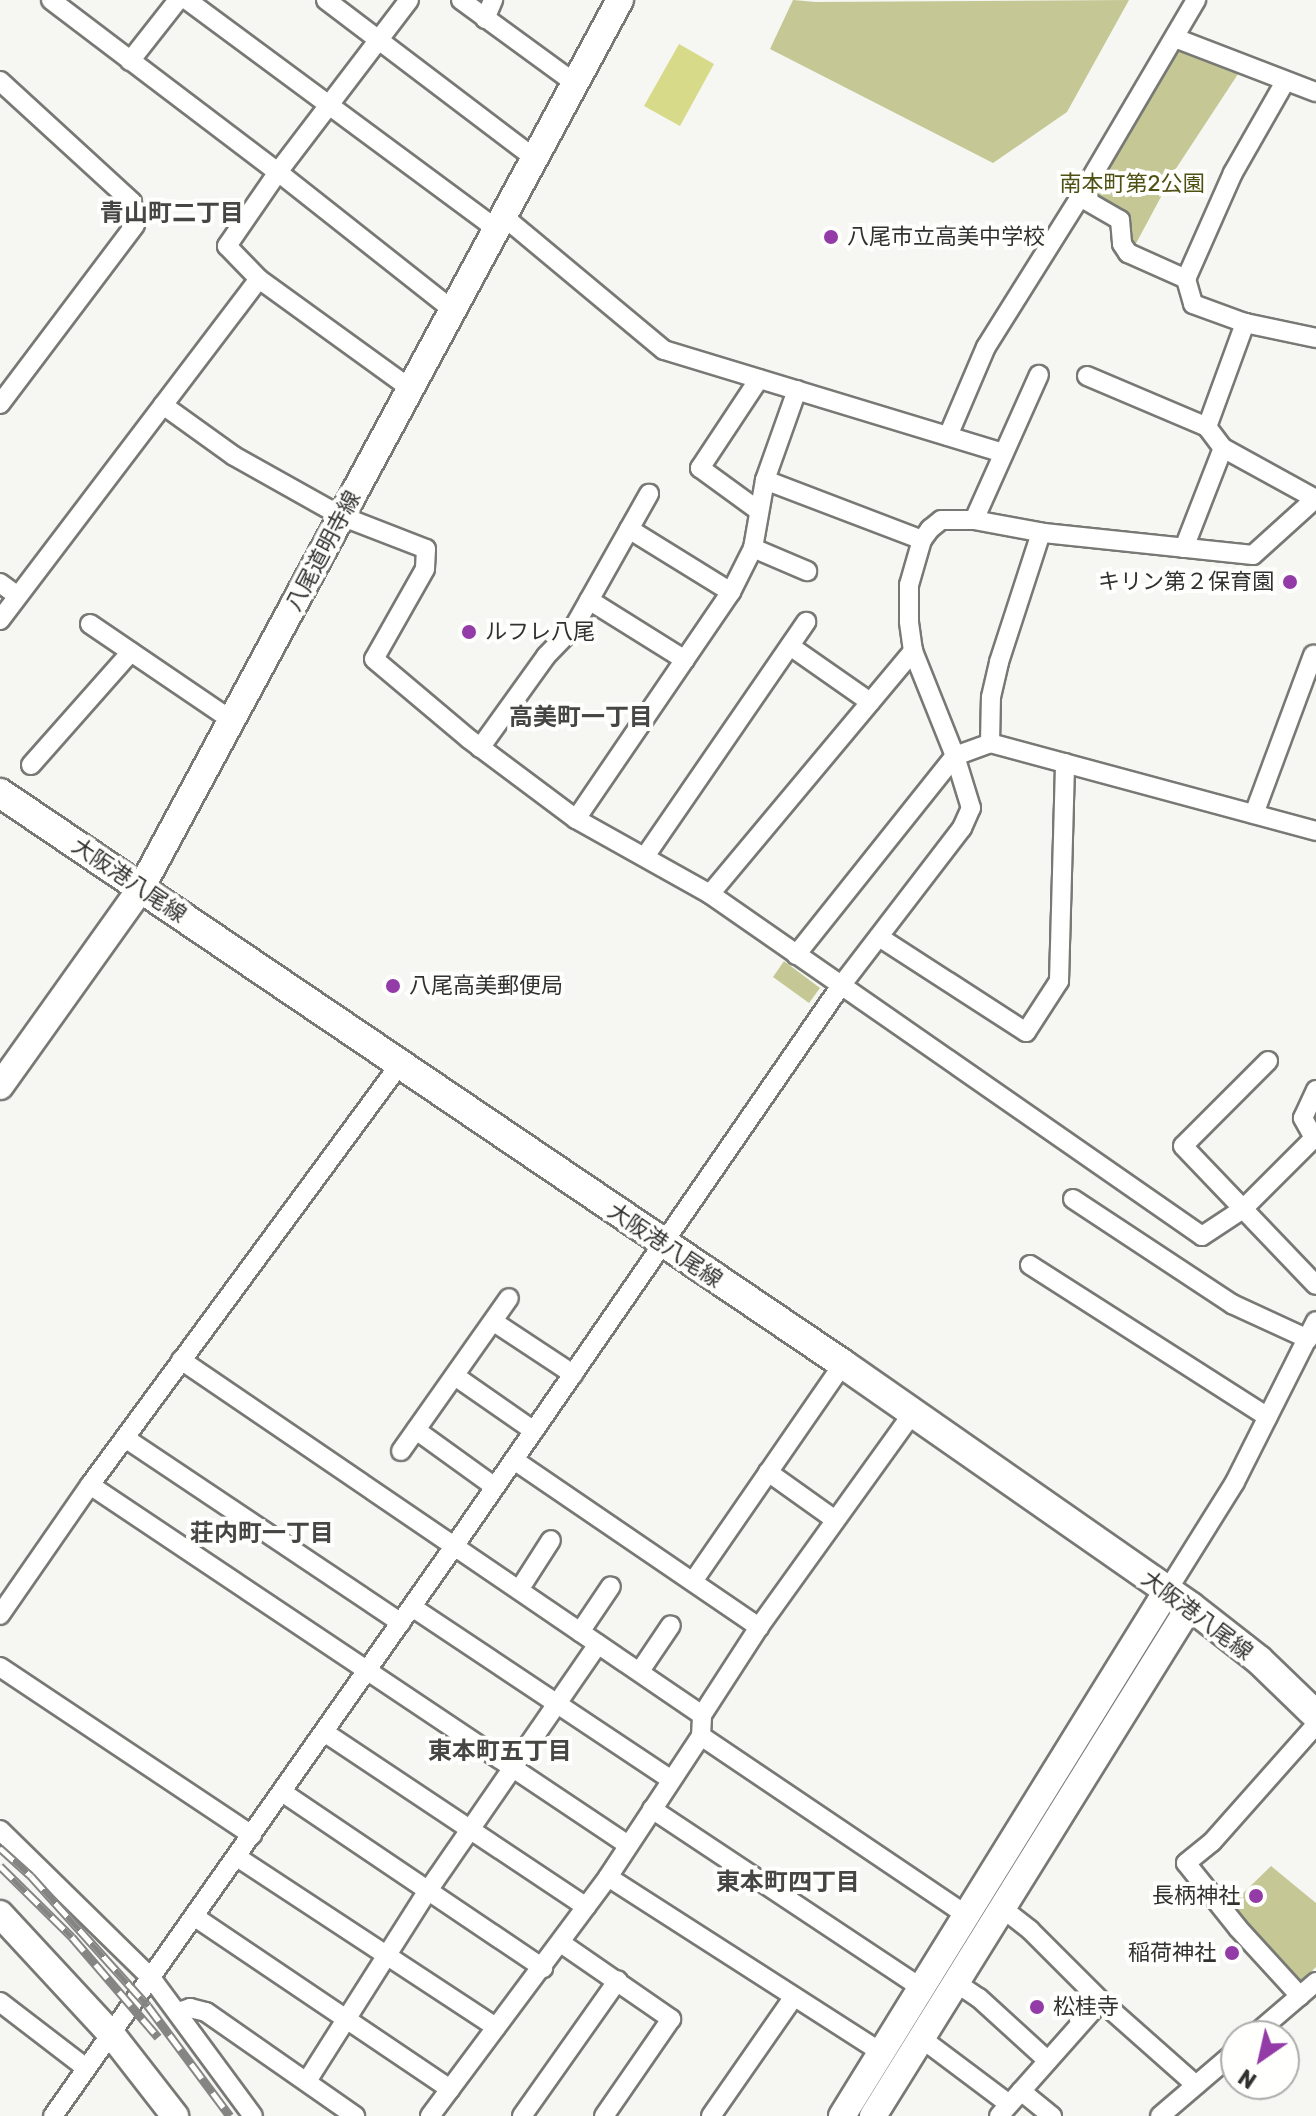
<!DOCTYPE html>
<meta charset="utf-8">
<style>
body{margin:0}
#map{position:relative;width:1316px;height:2116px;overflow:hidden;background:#f6f7f3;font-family:Rubik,"Noto Sans JP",sans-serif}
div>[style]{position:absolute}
.green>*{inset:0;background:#c5c895}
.water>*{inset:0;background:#d7da88}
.roads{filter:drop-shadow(2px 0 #787975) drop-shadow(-2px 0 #787975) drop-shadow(0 2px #787975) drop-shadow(0 -2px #787975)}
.street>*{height:18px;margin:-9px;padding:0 9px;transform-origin:9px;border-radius:9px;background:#fff}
.secondary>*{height:26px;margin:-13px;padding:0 13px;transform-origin:13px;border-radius:13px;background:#fff}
.primary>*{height:28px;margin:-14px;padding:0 14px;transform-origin:14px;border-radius:14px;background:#fff}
.rail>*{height:9px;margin-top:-4.5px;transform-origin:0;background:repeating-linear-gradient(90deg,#fffffe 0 18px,#858684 0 36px);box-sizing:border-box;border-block:2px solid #858684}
.dots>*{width:22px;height:22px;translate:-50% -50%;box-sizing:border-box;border:4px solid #fffffe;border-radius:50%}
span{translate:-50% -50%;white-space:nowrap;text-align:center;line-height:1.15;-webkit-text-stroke:8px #fffffe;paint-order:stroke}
.park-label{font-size:22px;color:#4f5013}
.poi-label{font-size:22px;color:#313130}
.left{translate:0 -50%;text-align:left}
.right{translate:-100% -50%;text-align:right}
.street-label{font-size:22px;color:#313130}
.neighbourhood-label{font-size:24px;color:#464643;font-weight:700}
.north{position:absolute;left:1220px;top:2020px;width:80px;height:80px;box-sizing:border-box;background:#fffffe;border:2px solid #adadac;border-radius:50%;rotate:214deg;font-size:22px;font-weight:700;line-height:32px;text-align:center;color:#313130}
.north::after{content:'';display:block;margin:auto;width:28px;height:36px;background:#933ba7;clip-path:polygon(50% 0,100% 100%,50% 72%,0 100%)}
</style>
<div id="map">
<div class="green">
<i style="clip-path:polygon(793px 0,816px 2px,1129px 0,1067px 112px,993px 163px,770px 49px)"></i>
<i style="clip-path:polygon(1182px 45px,1240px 71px,1177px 167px,1133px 249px,1092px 195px,1092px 188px)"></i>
<i style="clip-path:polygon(784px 961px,820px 988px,809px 1003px,773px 977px)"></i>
<i style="clip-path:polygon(1271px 1866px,1316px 1903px,1316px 1967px,1300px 1983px,1227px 1909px)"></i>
</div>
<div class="water">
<i style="clip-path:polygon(679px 44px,714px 64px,680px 126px,644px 106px)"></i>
</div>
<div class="roads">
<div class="street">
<i style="left:51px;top:0;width:285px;rotate:37.2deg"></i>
<i style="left:278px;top:172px;width:223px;rotate:38.3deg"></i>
<i style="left:187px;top:0;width:385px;rotate:36.5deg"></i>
<i style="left:326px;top:0;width:260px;rotate:37.2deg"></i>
<i style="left:409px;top:0;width:216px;rotate:127.3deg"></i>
<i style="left:278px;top:172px;width:90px;rotate:124.6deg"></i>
<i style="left:227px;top:246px;width:46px;rotate:45.9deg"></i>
<i style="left:259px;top:279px;width:188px;rotate:35.9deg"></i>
<i style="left:461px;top:0;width:142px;rotate:36.1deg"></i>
<i style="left:485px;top:19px;width:21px;rotate:-67deg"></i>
<i style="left:1175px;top:38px;width:151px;rotate:21deg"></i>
<i style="left:130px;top:61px;width:78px;rotate:-51.8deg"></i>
<i style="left:0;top:81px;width:179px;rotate:42.5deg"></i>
<i style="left:132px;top:202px;width:23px;rotate:83deg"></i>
<i style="left:135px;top:225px;width:224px;rotate:127deg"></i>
<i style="left:1080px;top:197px;width:46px;rotate:29.9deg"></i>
<i style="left:1120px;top:220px;width:24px;rotate:85deg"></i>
<i style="left:1122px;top:244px;width:11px;rotate:56deg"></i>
<i style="left:1128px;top:253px;width:64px;rotate:24.1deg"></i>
<i style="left:1186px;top:279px;width:26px;rotate:74deg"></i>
<i style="left:1193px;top:304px;width:55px;rotate:20.1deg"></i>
<i style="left:1245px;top:323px;width:73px;rotate:11.9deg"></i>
<i style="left:503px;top:216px;width:209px;rotate:39.8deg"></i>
<i style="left:664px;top:350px;width:355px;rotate:16.9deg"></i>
<i style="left:1186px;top:279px;width:116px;rotate:-66.1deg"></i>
<i style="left:1233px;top:173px;width:105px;rotate:-60.3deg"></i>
<i style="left:1087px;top:376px;width:130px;rotate:23deg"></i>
<i style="left:1207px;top:427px;width:26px;rotate:53deg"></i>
<i style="left:1223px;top:448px;width:104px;rotate:28.8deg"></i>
<i style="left:759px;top:379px;width:107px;rotate:123.5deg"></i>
<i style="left:700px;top:468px;width:73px;rotate:36.1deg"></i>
<i style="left:797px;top:390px;width:96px;rotate:109.6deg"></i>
<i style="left:765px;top:480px;width:69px;rotate:100deg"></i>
<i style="left:753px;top:548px;width:59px;rotate:23.1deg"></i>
<i style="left:163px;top:405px;width:87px;rotate:35.7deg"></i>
<i style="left:234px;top:456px;width:123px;rotate:29.3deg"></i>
<i style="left:341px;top:516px;width:91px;rotate:21.2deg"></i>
<i style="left:426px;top:549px;width:20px;rotate:93deg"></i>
<i style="left:425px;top:569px;width:103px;rotate:119.5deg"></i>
<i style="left:374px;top:659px;width:124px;rotate:40.1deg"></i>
<i style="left:469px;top:739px;width:134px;rotate:36.8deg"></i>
<i style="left:576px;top:819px;width:154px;rotate:29.2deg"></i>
<i style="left:710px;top:894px;width:599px;rotate:34.8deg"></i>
<i style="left:1202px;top:1236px;width:49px;rotate:-33.4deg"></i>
<i style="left:1243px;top:1209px;width:100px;rotate:-45deg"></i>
<i style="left:1314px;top:1138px;width:23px;rotate:-119deg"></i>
<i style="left:1303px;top:1118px;width:31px;rotate:-65deg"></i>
<i style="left:1207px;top:427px;width:111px;rotate:-69.9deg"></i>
<i style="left:948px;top:436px;width:97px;rotate:-66.9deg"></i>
<i style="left:986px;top:347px;width:177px;rotate:-57.9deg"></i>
<i style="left:1080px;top:197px;width:229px;rotate:-59.5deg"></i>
<i style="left:765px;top:480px;width:168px;rotate:20.9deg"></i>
<i style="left:974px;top:520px;width:159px;rotate:-65.9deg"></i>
<i style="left:629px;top:529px;width:120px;rotate:31.7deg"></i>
<i style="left:1184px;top:548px;width:107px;rotate:-68.7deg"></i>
<i style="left:0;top:583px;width:22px;rotate:36deg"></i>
<i style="left:589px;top:600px;width:113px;rotate:32deg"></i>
<i style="left:0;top:620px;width:428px;rotate:-52.8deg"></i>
<i style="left:90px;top:624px;width:171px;rotate:34.2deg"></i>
<i style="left:790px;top:646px;width:98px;rotate:35deg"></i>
<i style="left:990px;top:743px;width:46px;rotate:-88.8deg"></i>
<i style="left:991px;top:697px;width:36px;rotate:-77deg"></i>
<i style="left:999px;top:662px;width:136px;rotate:-72deg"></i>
<i style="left:480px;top:748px;width:113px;rotate:-54.3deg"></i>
<i style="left:546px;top:656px;width:40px;rotate:-46deg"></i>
<i style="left:574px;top:627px;width:153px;rotate:-60.6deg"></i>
<i style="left:31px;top:765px;width:151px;rotate:-48.5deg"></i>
<i style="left:1254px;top:814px;width:170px;rotate:-69.6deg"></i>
<i style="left:576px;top:819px;width:275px;rotate:-55.7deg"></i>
<i style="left:731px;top:592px;width:49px;rotate:-63.4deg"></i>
<i style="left:646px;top:855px;width:283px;rotate:-55.5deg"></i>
<i style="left:710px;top:894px;width:317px;rotate:-50.1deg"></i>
<i style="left:879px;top:937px;width:175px;rotate:32.9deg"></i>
<i style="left:1026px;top:1032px;width:61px;rotate:-57.1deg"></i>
<i style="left:1059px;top:981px;width:218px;rotate:-88.4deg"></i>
<i style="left:796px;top:955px;width:255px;rotate:-51.4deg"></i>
<i style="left:955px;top:756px;width:37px;rotate:-20deg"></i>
<i style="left:990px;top:743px;width:338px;rotate:15.1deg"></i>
<i style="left:1268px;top:1061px;width:120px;rotate:135deg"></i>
<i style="left:1183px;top:1146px;width:192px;rotate:46.3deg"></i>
<i style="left:1073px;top:1199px;width:191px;rotate:33.4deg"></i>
<i style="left:1232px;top:1304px;width:84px;rotate:24.7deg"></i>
<i style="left:1030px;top:1265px;width:282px;rotate:32.6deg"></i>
<i style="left:494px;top:1322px;width:95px;rotate:33.4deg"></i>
<i style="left:181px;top:1360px;width:630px;rotate:34.27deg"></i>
<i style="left:455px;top:1376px;width:96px;rotate:34.8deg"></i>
<i style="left:416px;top:1430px;width:97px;rotate:35.8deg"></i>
<i style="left:125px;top:1438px;width:332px;rotate:33.8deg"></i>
<i style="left:401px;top:1451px;width:187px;rotate:-54.8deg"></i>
<i style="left:514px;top:1460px;width:297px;rotate:34.3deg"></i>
<i style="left:768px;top:1472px;width:81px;rotate:35.5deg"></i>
<i style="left:90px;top:1485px;width:647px;rotate:33.79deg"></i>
<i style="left:694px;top:1580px;width:262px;rotate:-55.4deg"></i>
<i style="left:519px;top:1590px;width:59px;rotate:-57.4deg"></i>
<i style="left:1167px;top:1591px;width:128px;rotate:-58deg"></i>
<i style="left:1235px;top:1482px;width:180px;rotate:-63.3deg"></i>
<i style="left:412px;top:1607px;width:311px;rotate:33.7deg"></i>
<i style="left:0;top:1615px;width:158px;rotate:-55.3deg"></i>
<i style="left:90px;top:1485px;width:523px;rotate:-53.63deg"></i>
<i style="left:580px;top:1632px;width:55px;rotate:-56deg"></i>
<i style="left:0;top:1667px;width:303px;rotate:33.7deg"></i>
<i style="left:640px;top:1671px;width:55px;rotate:-56deg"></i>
<i style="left:324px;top:1732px;width:315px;rotate:33.7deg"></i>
<i style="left:701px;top:1736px;width:320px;rotate:34deg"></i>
<i style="left:282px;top:1792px;width:315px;rotate:34deg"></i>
<i style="left:652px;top:1809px;width:323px;rotate:33.6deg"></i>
<i style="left:0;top:1830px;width:213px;rotate:44.4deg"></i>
<i style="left:152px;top:1979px;width:170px;rotate:53.6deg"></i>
<i style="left:237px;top:1857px;width:310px;rotate:33.3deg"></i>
<i style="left:608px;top:1877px;width:324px;rotate:32.7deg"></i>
<i style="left:1002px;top:1908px;width:36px;rotate:38deg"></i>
<i style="left:1030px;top:1930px;width:100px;rotate:45deg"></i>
<i style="left:1101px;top:2001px;width:127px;rotate:41.5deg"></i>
<i style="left:195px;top:1917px;width:308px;rotate:34deg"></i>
<i style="left:561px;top:1943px;width:134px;rotate:34.6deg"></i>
<i style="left:671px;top:2019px;width:118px;rotate:124.6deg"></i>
<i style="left:955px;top:1982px;width:29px;rotate:34deg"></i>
<i style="left:979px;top:1998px;width:93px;rotate:42.4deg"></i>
<i style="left:1300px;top:1996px;width:92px;rotate:-132.4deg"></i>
<i style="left:1238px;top:1928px;width:83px;rotate:-128.7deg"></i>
<i style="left:1186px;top:1863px;width:33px;rotate:-39deg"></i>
<i style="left:1212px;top:1842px;width:157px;rotate:-48.4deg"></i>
<i style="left:0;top:2002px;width:108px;rotate:37.5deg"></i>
<i style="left:178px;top:2012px;width:13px;rotate:-18deg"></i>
<i style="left:190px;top:2008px;width:16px;rotate:14deg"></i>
<i style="left:206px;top:2012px;width:182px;rotate:34.9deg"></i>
<i style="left:1253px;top:2036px;width:83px;rotate:-40.6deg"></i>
<i style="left:921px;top:2038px;width:110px;rotate:36.9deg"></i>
<i style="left:307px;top:2081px;width:224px;rotate:-57.6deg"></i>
<i style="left:427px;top:1892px;width:301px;rotate:-55.4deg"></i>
<i style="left:1021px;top:2091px;width:40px;rotate:39deg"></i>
<i style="left:53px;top:2116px;width:698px;rotate:-54.85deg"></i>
<i style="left:455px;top:1545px;width:678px;rotate:-55.4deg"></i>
<i style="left:840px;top:987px;width:200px;rotate:-52.5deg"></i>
<i style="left:962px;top:828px;width:22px;rotate:-66deg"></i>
<i style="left:971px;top:808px;width:54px;rotate:-107.1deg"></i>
<i style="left:955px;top:756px;width:113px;rotate:-111.8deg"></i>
<i style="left:913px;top:651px;width:30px;rotate:-98deg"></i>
<i style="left:909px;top:621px;width:36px;rotate:-90deg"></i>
<i style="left:909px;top:585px;width:47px;rotate:-73.9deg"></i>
<i style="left:922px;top:540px;width:14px;rotate:-54deg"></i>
<i style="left:930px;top:529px;width:14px;rotate:-39deg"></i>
<i style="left:941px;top:520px;width:33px"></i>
<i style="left:974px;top:520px;width:71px;rotate:10.5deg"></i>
<i style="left:1044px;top:533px;width:210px;rotate:6deg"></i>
<i style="left:1253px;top:555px;width:85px;rotate:-42.1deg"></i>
<i style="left:430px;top:2116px;width:298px;rotate:-53.3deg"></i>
<i style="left:608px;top:1877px;width:169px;rotate:-56.6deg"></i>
<i style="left:701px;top:1736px;width:21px;rotate:-87deg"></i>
<i style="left:702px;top:1715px;width:105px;rotate:-57.1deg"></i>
<i style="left:759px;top:1627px;width:264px;rotate:-54.3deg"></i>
<i style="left:522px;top:2116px;width:166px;rotate:-54.8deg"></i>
<i style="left:711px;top:2116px;width:144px;rotate:-55.2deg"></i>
<i style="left:999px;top:2116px;width:154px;rotate:-48.4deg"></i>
<i style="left:1160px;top:2116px;width:100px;rotate:-40.5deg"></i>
</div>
<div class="secondary">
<i style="left:0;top:1086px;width:243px;rotate:-54.5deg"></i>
<i style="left:141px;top:888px;width:1009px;rotate:-61.66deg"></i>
<i style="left:0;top:1914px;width:165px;rotate:47.2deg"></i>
<i style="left:112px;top:2035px;width:103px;rotate:52.1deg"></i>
<i style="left:842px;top:2116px;width:617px;rotate:-58.24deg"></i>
<i style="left:873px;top:2116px;width:600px;rotate:-58.14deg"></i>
</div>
<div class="primary">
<i style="left:0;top:793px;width:1018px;rotate:34.11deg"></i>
<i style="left:843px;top:1364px;width:423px;rotate:34.9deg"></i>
<i style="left:1190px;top:1606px;width:88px;rotate:38deg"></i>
<i style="left:1259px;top:1660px;width:79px;rotate:44deg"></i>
</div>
</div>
<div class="rail">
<i style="left:0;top:1848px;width:42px;rotate:42.1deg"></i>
<i style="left:31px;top:1876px;width:175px;rotate:48deg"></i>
<i style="left:148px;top:2006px;width:137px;rotate:53.3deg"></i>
<i style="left:0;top:1866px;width:101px;rotate:44.6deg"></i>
<i style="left:72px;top:1937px;width:132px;rotate:49.3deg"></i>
</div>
<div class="dots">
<i style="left:831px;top:237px;background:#933ba7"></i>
<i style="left:1290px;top:582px;background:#933ba7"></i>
<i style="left:469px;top:632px;background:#933ba7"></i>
<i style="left:393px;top:986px;background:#933ba7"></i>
<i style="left:1256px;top:1896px;background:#933ba7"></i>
<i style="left:1232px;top:1953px;background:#933ba7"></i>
<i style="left:1037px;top:2007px;background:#933ba7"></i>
</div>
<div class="park-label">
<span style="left:1132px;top:184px">南本町第2公園</span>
</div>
<div class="poi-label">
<span class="left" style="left:847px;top:237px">八尾市立高美中学校</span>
<span class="right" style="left:1274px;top:582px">キリン第２保育園</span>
<span class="left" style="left:485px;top:632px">ルフレ八尾</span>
<span class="left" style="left:409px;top:986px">八尾高美郵便局</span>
<span class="right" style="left:1240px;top:1896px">長柄神社</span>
<span class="right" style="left:1216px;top:1953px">稲荷神社</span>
<span class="left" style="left:1053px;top:2007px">松桂寺</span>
</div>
<div class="street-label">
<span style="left:323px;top:551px;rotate:-62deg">八尾道明寺線</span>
<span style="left:129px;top:880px;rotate:34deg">大阪港八尾線</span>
<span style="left:665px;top:1245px;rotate:34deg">大阪港八尾線</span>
<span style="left:1197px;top:1615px;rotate:37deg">大阪港八尾線</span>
</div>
<div class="neighbourhood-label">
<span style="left:172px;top:214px">青山町二丁目</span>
<span style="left:581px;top:718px">高美町一丁目</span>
<span style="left:262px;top:1534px">荘内町一丁目</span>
<span style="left:500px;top:1752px">東本町五丁目</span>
<span style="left:788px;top:1883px">東本町四丁目</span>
</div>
<div class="north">N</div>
</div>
